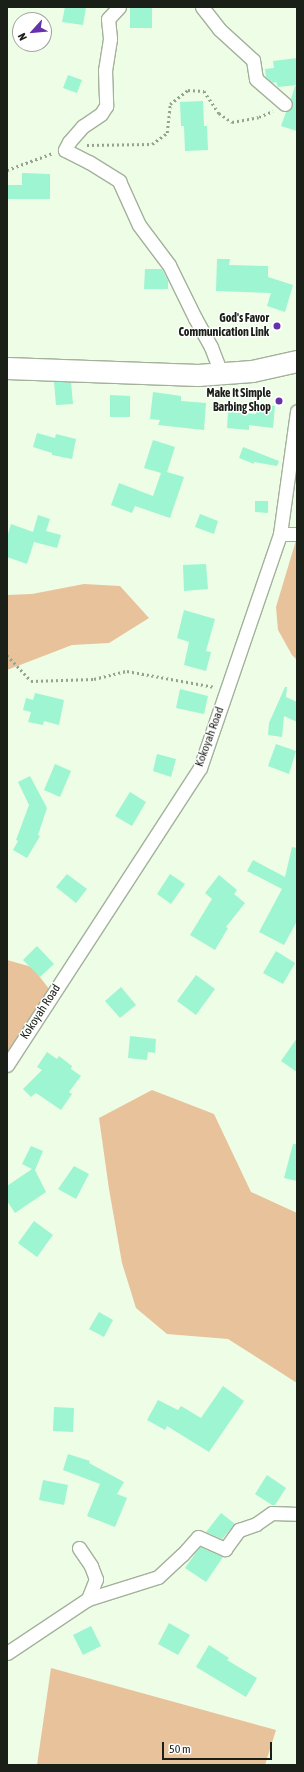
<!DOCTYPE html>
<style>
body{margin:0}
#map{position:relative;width:304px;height:1772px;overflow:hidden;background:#eefde6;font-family:"Asap Condensed",sans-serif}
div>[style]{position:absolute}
.green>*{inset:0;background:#e8c29b}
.building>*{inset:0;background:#9df5d2}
.path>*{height:2.5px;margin-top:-1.25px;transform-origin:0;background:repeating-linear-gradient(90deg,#97a291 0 2px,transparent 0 5px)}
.roads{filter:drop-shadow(1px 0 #a3b19b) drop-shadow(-1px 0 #a3b19b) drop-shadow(0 1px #a3b19b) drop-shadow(0 -1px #a3b19b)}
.minor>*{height:13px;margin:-6.5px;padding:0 6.5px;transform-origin:6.5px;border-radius:6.5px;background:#fff}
.primary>*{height:21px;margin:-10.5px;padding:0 10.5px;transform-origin:10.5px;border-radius:10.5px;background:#fff}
.dots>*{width:11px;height:11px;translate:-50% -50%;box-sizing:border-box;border:2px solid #fff;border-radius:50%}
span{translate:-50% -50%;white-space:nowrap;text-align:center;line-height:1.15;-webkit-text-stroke:3px #fff;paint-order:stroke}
.poi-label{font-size:12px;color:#1a1f17;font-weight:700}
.right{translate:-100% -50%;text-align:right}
.street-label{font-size:12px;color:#1a1f17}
.frame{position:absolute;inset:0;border:8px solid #1a1f17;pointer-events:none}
.north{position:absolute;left:12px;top:12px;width:40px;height:40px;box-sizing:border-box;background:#fff;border:1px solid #a3a5a2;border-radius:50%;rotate:243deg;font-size:11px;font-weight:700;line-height:16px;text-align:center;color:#1a1f17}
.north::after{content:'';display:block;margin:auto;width:14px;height:18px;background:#6532aa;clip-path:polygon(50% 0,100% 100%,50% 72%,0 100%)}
.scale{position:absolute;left:162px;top:1742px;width:110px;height:18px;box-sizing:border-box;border:2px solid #1a1f17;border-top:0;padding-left:5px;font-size:12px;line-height:14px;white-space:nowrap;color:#1a1f17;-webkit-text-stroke:3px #fff;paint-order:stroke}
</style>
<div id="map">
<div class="green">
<i style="clip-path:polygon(297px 537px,297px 660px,292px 655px,278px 630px,276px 607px)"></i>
<i style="clip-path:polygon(84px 584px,120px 586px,149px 618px,109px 643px,72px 645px,7px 670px,7px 595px,32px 594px)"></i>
<i style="clip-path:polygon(7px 960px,32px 967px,57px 999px,7px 1058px)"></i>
<i style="clip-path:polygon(152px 1090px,214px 1114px,251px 1192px,297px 1213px,297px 1383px,228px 1339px,167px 1334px,136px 1308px,122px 1263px,109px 1189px,99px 1118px)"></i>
<i style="clip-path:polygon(51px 1668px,276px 1730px,265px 1765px,37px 1765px)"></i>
</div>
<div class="building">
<i style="clip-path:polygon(65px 7px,86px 7px,83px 25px,62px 22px)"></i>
<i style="clip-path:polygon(130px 7px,152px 7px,152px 28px,130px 28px)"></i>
<i style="clip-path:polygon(297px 58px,297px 85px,278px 87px,276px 82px,273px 83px,266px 77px,265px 69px,274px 68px,273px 61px)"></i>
<i style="clip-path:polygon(68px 75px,82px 80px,77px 93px,63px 88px)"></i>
<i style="clip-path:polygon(295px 86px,297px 86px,297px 131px,281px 126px,286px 112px,293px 106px,291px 99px)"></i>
<i style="clip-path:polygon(203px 101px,204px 126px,207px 126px,208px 150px,185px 151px,184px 126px,181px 126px,180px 102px)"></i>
<i style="clip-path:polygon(22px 173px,50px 174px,50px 199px,7px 199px,7px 185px,22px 185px)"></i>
<i style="clip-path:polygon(217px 259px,230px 259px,229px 265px,268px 266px,268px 277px,293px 285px,285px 312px,267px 306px,271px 293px,216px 291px)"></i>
<i style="clip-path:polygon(145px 269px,162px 269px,168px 281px,168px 289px,144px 289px)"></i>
<i style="clip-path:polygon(54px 382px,71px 382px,73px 404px,56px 405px)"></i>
<i style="clip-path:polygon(153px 392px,181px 396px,181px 401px,206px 403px,204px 430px,158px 425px,160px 420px,150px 419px)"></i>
<i style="clip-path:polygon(110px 395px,130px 396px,130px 417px,110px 417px)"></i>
<i style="clip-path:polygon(257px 404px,275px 406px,273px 428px,249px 425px,249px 430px,227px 428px,228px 412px,256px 414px)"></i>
<i style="clip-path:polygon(37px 433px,55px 438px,56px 434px,76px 439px,72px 459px,52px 455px,52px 453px,33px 447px)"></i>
<i style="clip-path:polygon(153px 440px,175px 447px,167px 472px,184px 477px,170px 518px,135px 506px,132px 513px,111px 505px,119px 483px,153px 496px,161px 473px,144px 468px)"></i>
<i style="clip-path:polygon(243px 447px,279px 461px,277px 466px,254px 462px,254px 464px,239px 458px)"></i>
<i style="clip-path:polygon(255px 501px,268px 501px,268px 513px,255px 512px)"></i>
<i style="clip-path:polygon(200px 514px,218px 521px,214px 534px,195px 527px)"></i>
<i style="clip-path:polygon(38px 515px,50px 519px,46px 531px,61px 535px,57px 548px,34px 542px,27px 564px,7px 557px,7px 537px,11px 524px,33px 532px)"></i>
<i style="clip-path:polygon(206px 564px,208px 589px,184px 591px,183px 565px)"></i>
<i style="clip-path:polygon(184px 610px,215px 619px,206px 651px,211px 652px,206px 671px,184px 665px,189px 642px,177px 638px)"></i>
<i style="clip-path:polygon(285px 687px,287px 687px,286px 697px,297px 702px,297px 722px,284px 716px,282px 737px,268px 735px,269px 723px)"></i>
<i style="clip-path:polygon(180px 689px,208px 696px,204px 714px,176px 708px)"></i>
<i style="clip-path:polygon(35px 693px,64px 700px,59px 725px,44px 721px,43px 725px,28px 722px,31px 712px,23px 710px,26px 698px,33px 700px)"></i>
<i style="clip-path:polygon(276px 744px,296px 751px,289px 774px,268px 766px)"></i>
<i style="clip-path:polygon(157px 754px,176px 759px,171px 777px,153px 771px)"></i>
<i style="clip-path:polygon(55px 764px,71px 771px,60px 797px,44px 790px)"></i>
<i style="clip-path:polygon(30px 776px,47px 808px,38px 835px,40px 836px,27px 858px,13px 850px,18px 841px,16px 840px,29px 805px,18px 782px)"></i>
<i style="clip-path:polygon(130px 792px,146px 802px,132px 826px,115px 816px)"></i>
<i style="clip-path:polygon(292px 847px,297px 848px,297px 921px,284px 945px,259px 932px,282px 889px,247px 871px,253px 860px,285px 877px)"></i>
<i style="clip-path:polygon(67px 874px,87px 889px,76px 903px,56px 887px)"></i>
<i style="clip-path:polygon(170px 874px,185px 884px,171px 904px,157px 894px)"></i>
<i style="clip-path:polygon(219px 875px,237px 890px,234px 894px,245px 903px,226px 927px,228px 928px,215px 950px,190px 935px,212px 899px,205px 893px)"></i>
<i style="clip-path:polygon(37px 946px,54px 964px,40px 977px,23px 960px)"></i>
<i style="clip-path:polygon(276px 951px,295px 963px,283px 984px,263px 973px)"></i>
<i style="clip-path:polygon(196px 975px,215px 989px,196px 1015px,177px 1001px)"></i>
<i style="clip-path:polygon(121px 987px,136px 1005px,120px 1018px,105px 1001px)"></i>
<i style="clip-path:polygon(130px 1036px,156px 1039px,155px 1053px,148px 1052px,147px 1060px,128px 1058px)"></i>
<i style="clip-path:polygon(297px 1038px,297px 1072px,281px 1061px)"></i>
<i style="clip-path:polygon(47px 1052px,57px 1059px,59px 1056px,72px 1066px,71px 1069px,81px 1076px,69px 1092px,72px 1094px,61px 1110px,36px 1093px,31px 1097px,23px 1089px,42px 1070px,37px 1067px)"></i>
<i style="clip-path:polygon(293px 1144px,297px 1144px,297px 1181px,284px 1178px)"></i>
<i style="clip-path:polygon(31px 1146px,43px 1151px,35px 1170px,46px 1192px,15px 1213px,7px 1201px,7px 1186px,32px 1169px,22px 1164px)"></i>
<i style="clip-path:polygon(74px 1166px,89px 1174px,76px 1199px,58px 1189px)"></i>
<i style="clip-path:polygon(34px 1221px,53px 1235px,37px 1257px,18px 1243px)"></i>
<i style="clip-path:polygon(99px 1312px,113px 1320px,104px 1337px,89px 1329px)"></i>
<i style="clip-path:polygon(223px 1386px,244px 1401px,209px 1452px,167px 1426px,165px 1430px,147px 1420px,158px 1400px,178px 1410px,181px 1406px,201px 1418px)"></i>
<i style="clip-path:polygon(54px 1407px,74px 1408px,73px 1432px,53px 1431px)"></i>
<i style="clip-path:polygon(68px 1454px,90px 1461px,89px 1463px,124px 1482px,117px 1494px,127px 1498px,115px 1527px,87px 1516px,100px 1484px,63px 1470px)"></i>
<i style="clip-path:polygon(267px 1475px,286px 1488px,275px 1505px,272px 1505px,255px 1494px)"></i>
<i style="clip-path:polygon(43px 1480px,68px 1485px,64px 1505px,39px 1500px)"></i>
<i style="clip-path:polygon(221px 1513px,235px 1524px,222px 1539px,206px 1532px)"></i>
<i style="clip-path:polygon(200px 1547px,223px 1557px,206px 1582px,185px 1568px)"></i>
<i style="clip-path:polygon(169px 1623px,190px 1635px,178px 1655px,158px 1644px)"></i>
<i style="clip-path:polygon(91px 1626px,101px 1646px,83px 1655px,73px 1635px)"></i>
<i style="clip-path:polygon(209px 1645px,229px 1658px,227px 1660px,257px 1678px,246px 1697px,196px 1667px)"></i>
</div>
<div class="path">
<i style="left:87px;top:145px;width:65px;rotate:-0.9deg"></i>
<i style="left:152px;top:144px;width:19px;rotate:-36deg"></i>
<i style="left:167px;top:133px;width:29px;rotate:-84deg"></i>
<i style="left:170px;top:104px;width:23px;rotate:-38deg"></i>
<i style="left:188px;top:90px;width:16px;rotate:4deg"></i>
<i style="left:204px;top:91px;width:27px;rotate:56deg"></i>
<i style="left:219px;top:113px;width:16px;rotate:35deg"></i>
<i style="left:232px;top:122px;width:27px;rotate:-10deg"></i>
<i style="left:259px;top:117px;width:15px;rotate:-23deg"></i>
<i style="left:7px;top:170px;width:49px;rotate:-20.3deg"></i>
<i style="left:7px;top:655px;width:35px;rotate:47deg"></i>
<i style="left:31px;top:681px;width:63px;rotate:-1.8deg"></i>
<i style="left:94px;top:679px;width:34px;rotate:-14deg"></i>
<i style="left:127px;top:671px;width:89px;rotate:10.3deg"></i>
</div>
<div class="roads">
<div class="minor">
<i style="left:119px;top:7px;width:16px;rotate:133deg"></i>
<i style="left:108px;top:19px;width:20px;rotate:84deg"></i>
<i style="left:110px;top:39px;width:31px;rotate:99deg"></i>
<i style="left:105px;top:70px;width:36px;rotate:88deg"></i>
<i style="left:106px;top:106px;width:9px;rotate:122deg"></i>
<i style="left:101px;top:114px;width:22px;rotate:146deg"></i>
<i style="left:83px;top:126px;width:21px;rotate:131deg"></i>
<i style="left:69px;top:142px;width:9px;rotate:117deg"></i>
<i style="left:65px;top:150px;width:27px;rotate:27deg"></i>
<i style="left:89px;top:162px;width:36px;rotate:32deg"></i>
<i style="left:119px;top:181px;width:48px;rotate:65.6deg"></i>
<i style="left:139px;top:225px;width:50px;rotate:53.1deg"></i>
<i style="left:169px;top:265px;width:59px;rotate:63.9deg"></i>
<i style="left:195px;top:318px;width:33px;rotate:61deg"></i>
<i style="left:211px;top:347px;width:28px;rotate:69deg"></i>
<i style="left:202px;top:7px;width:28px;rotate:52deg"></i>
<i style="left:219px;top:29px;width:46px;rotate:42.4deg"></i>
<i style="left:253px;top:60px;width:19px;rotate:81deg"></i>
<i style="left:256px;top:79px;width:38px;rotate:41deg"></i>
<i style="left:280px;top:534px;width:17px"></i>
<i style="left:7px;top:1065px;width:354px;rotate:-57deg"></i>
<i style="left:200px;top:768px;width:247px;rotate:-71.1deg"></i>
<i style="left:280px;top:534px;width:124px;rotate:-82.1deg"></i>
<i style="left:79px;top:1548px;width:22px;rotate:56deg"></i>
<i style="left:91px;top:1566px;width:14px;rotate:69deg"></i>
<i style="left:96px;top:1579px;width:22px;rotate:112deg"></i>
<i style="left:7px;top:1653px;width:97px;rotate:-33.7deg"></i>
<i style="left:88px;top:1599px;width:73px;rotate:-17.4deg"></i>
<i style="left:158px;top:1577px;width:33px;rotate:-43deg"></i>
<i style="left:182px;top:1555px;width:24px;rotate:-48deg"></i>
<i style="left:198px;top:1537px;width:30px;rotate:24deg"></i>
<i style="left:225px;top:1549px;width:24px;rotate:-54deg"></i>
<i style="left:239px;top:1530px;width:18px;rotate:-19deg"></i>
<i style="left:256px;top:1524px;width:19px;rotate:-35deg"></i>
<i style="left:272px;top:1513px;width:25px;rotate:2deg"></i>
</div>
<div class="primary">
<i style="left:7px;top:368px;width:191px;rotate:2.1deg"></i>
<i style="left:198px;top:375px;width:54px;rotate:-4.2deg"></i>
<i style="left:252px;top:371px;width:46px;rotate:-12.5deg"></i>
</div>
</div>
<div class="dots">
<i style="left:277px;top:326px;background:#6532aa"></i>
<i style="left:279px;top:401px;background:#6532aa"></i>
</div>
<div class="poi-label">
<span class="right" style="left:269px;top:326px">God's Favor<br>Communication Link</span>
<span class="right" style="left:271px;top:401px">Make It Simple<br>Barbing Shop</span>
</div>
<div class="street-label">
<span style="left:210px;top:737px;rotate:-70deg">Kokoyah Road</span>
<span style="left:41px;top:1012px;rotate:-57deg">Kokoyah Road</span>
</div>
<div class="frame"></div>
<div class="north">N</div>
<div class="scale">50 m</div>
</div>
